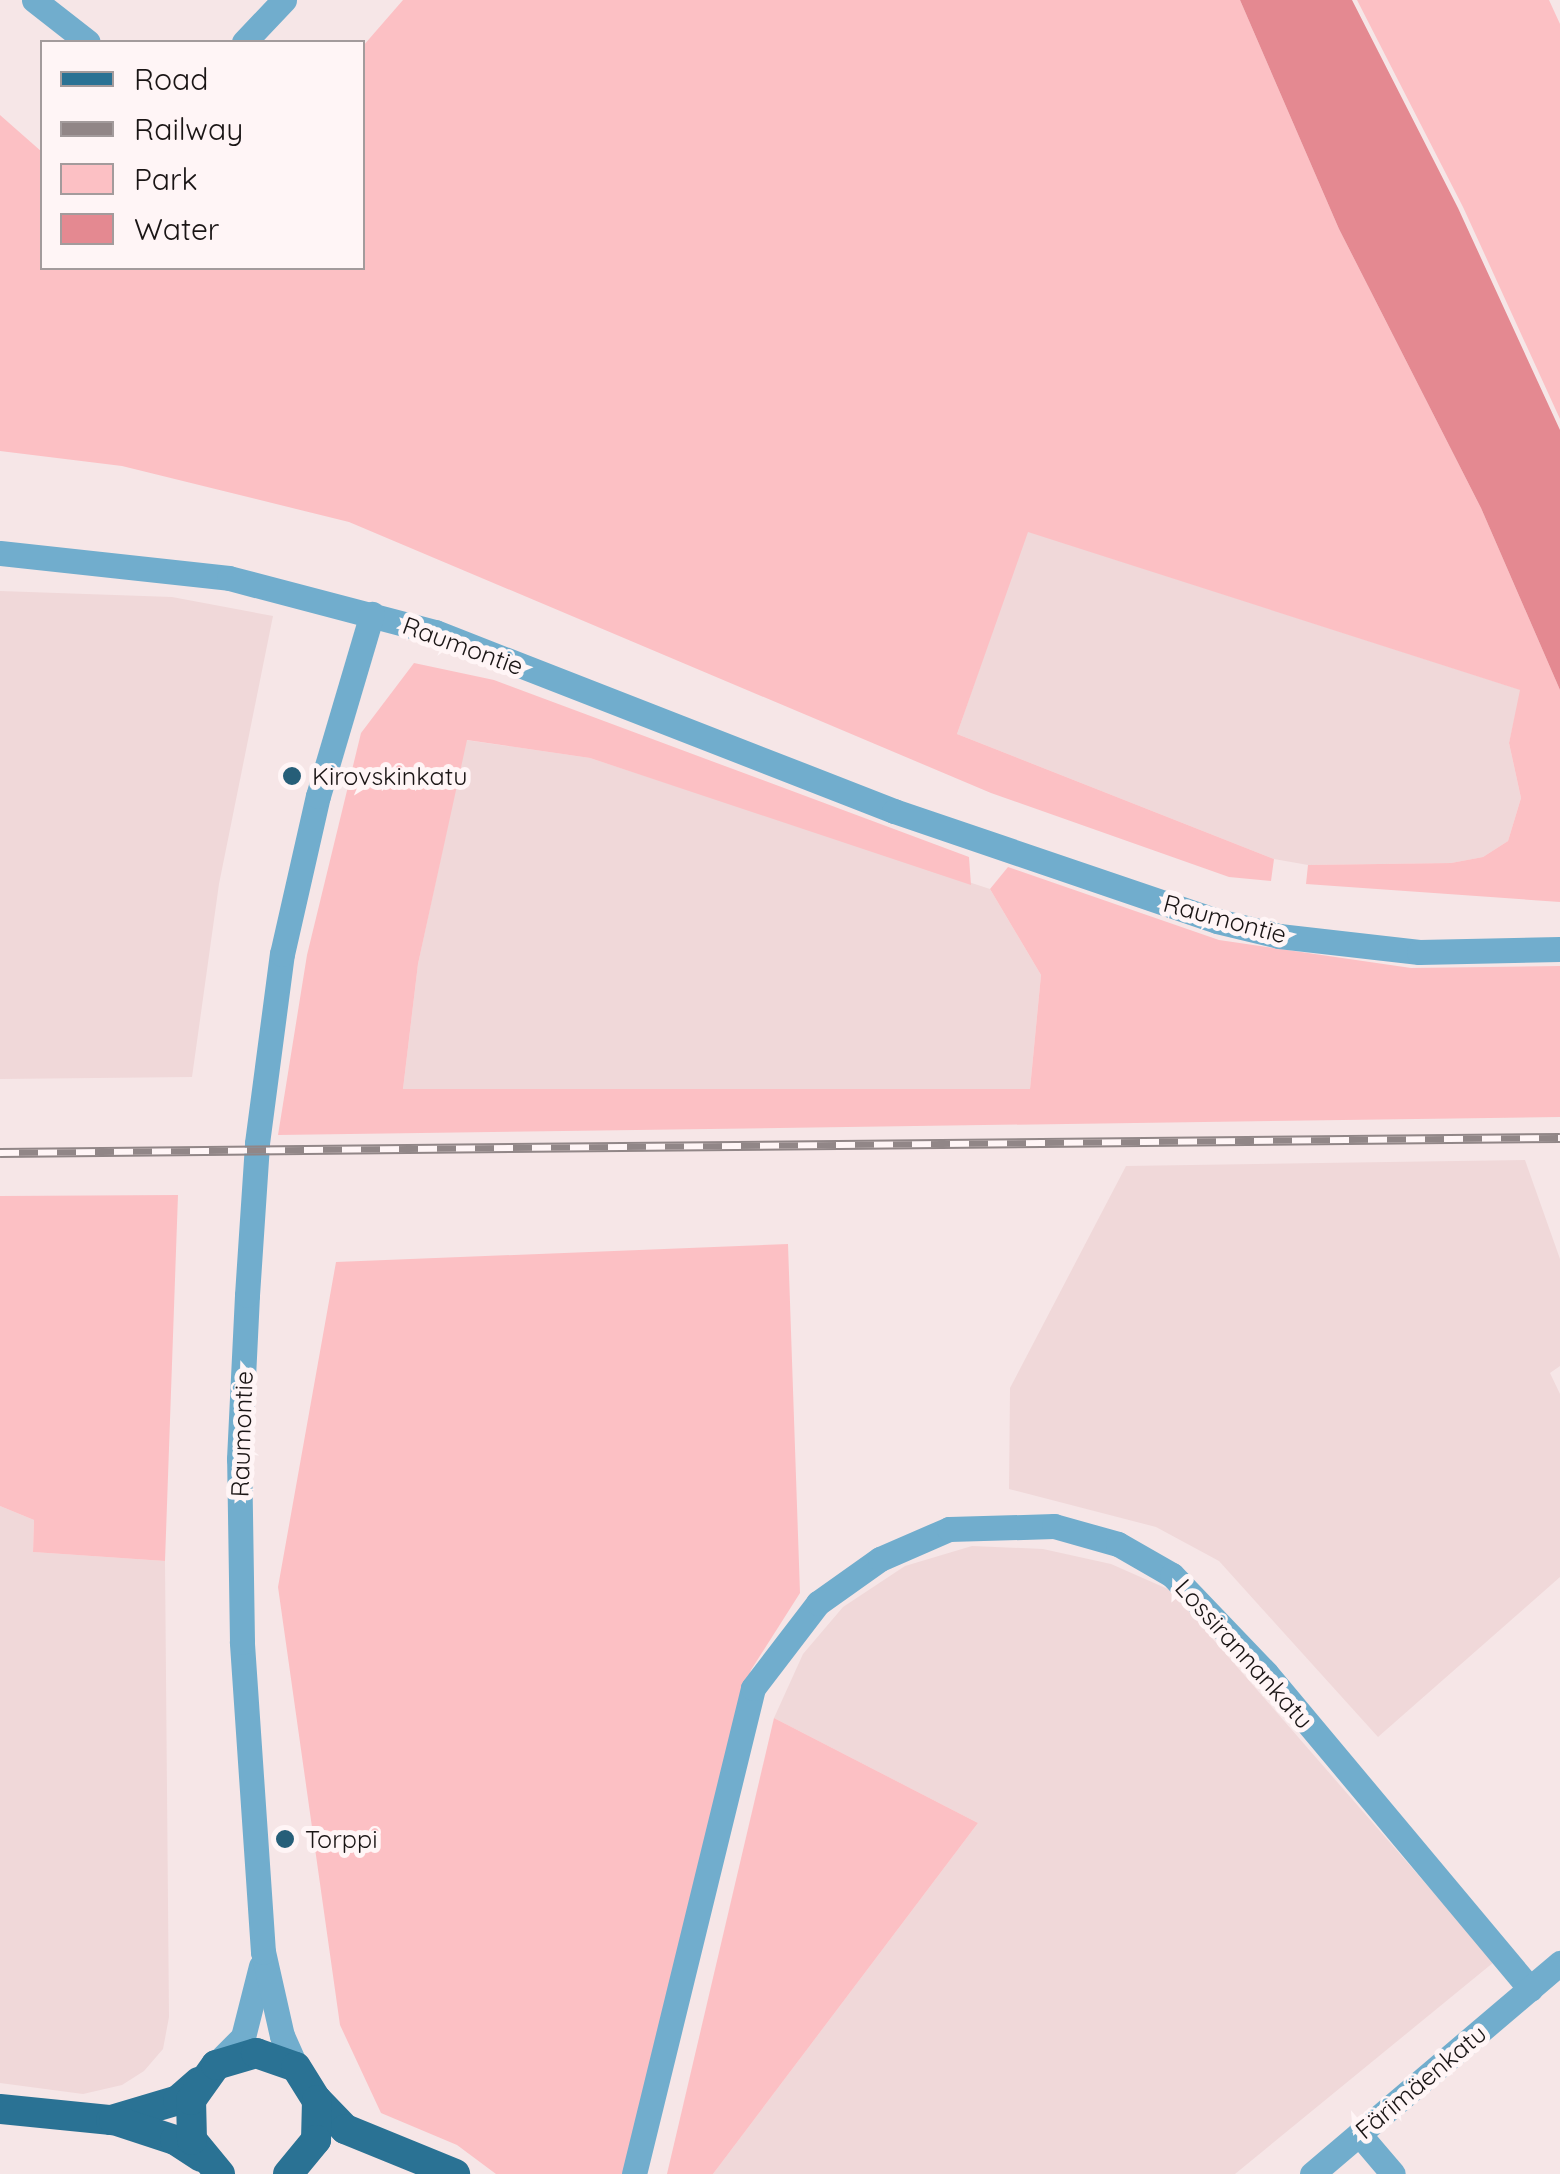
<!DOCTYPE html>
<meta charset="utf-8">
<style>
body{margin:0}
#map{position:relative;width:1560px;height:2174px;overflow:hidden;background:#f6e6e7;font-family:Quicksand,sans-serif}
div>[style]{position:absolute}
.built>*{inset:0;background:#f0d8d9}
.green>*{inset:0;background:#fcc0c4}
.water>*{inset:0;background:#e48991}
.minor>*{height:25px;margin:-12.5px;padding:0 12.5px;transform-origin:12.5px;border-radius:12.5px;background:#71adcd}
.major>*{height:30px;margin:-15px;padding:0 15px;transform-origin:15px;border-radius:15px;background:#2a7294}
.rail>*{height:10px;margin-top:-5px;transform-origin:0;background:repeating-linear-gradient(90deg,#fff5f6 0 19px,#918687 0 38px);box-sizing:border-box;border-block:2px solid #918687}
.dots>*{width:28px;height:28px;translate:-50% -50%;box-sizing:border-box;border:5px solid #fff5f6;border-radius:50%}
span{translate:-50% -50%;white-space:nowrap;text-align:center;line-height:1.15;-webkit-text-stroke:10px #fff5f6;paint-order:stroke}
.street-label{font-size:25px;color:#1a1515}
.poi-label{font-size:25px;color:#1a1515}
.left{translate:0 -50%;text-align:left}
.legend{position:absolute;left:40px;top:40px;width:325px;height:230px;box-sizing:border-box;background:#fff5f6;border:2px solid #a39b9c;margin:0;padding:12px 18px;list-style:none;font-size:30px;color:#1a1515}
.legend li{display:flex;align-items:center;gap:20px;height:50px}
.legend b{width:50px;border:2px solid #a39b9c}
</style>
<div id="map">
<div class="built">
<i style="clip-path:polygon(1027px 531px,1521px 690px,1509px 743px,1521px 798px,1508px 841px,1483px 857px,1451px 863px,1308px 865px,1274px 859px,957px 734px)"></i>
<i style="clip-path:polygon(0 591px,172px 597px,273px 616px,219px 884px,192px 1077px,0 1079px)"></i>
<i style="clip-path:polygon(466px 740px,590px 758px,990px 889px,1041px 975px,1030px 1089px,403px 1089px,418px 964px)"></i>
<i style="clip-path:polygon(1525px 1160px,1560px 1259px,1560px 1366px,1550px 1373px,1560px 1394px,1560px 1577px,1378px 1737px,1219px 1561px,1156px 1527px,1009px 1489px,1010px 1388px,1126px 1166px)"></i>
<i style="clip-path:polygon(0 1506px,34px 1520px,33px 1552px,165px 1561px,169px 2017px,163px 2049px,144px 2071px,122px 2085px,83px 2094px,0 2083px)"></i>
<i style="clip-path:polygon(972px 1546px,1043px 1549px,1111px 1564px,1170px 1590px,1494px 1962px,1235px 2174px,713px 2174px,978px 1823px,774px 1718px,803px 1654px,843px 1607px,905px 1566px)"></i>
</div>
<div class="green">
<i style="clip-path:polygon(403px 0,1240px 0,1339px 229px,1481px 508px,1560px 690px,1560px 902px,1306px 884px,1308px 865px,1451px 863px,1483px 857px,1508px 841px,1521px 798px,1509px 743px,1520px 690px,1028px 532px,957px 734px,1274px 859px,1271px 881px,1229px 877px,991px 793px,349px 522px,122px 466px,0 451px,0 115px,42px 152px,42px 268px,362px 268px,363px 46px)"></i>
<i style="clip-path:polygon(1357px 0,1549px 0,1560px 24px,1560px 419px,1463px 207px)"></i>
<i style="clip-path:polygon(414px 663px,494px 680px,969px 857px,971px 885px,590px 758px,467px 740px,418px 964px,403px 1089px,1030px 1089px,1041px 975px,990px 889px,1008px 867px,1219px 940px,1411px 968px,1560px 966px,1560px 1117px,278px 1135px,307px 955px,361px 733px)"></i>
<i style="clip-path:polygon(178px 1195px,165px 1561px,33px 1552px,34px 1520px,0 1506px,0 1196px)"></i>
<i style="clip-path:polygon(788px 1244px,800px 1593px,751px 1670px,635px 2155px,622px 2174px,496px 2174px,457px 2145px,381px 2113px,340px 2025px,278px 1587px,336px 1262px)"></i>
<i style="clip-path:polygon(774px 1718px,978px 1823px,713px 2174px,667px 2174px)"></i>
</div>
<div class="water">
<i style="clip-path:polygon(1240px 0,1352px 0,1458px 208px,1560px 430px,1560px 690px,1481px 508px,1339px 229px)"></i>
</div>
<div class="minor">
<i style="left:34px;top:0;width:68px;rotate:37.9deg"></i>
<i style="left:244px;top:42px;width:58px;rotate:-46.4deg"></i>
<i style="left:0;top:553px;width:230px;rotate:6.2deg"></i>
<i style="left:229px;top:578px;width:213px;rotate:14.7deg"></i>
<i style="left:435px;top:632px;width:493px;rotate:21.3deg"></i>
<i style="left:894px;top:811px;width:341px;rotate:18.8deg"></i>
<i style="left:1217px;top:921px;width:64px;rotate:13.6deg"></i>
<i style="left:1279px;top:936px;width:141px;rotate:6.5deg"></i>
<i style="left:1419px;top:952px;width:141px;rotate:-1.2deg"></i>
<i style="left:217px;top:2063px;width:37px;rotate:-45deg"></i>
<i style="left:243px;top:2037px;width:73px;rotate:-75.8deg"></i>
<i style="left:296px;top:2067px;width:34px;rotate:-114deg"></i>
<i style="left:282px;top:2036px;width:86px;rotate:-102.7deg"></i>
<i style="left:263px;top:1952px;width:311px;rotate:-93.9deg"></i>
<i style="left:242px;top:1642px;width:183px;rotate:-90.9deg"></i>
<i style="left:239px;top:1459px;width:164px;rotate:-87.2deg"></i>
<i style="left:247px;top:1295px;width:152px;rotate:-86.2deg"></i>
<i style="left:257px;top:1143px;width:191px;rotate:-82.5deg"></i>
<i style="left:282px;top:954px;width:162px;rotate:-77.2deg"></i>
<i style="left:318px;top:796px;width:190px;rotate:-73.5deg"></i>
<i style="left:1359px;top:2134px;width:52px;rotate:49.6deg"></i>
<i style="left:634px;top:2174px;width:500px;rotate:-76.24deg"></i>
<i style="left:753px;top:1688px;width:107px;rotate:-52.6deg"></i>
<i style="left:818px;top:1603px;width:76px;rotate:-35.4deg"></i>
<i style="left:880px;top:1559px;width:75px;rotate:-23.5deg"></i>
<i style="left:949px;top:1529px;width:105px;rotate:-1.6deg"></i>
<i style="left:1054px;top:1526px;width:66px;rotate:15.7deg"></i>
<i style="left:1118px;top:1544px;width:62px;rotate:29.9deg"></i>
<i style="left:1172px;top:1575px;width:136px;rotate:46.2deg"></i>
<i style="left:1266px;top:1673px;width:412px;rotate:50.1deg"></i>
<i style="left:1312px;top:2174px;width:326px;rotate:-40.4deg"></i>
</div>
<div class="major">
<i style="left:317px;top:2100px;width:40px;rotate:46deg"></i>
<i style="left:345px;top:2129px;width:119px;rotate:22.2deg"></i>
<i style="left:0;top:2109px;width:112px;rotate:5.7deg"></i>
<i style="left:111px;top:2120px;width:70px;rotate:-16.6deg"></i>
<i style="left:178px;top:2100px;width:28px;rotate:-41deg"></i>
<i style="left:114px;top:2120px;width:64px;rotate:18.2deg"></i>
<i style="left:175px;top:2140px;width:31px;rotate:33deg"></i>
<i style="left:220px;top:2174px;width:44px;rotate:-129.5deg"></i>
<i style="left:192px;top:2140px;width:40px;rotate:-91.4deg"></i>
<i style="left:191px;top:2100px;width:43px;rotate:-54.5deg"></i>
<i style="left:216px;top:2065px;width:42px;rotate:-16.7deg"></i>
<i style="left:256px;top:2053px;width:42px;rotate:19.3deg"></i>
<i style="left:296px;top:2067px;width:39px;rotate:58deg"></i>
<i style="left:317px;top:2100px;width:40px;rotate:91.4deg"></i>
<i style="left:316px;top:2140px;width:44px;rotate:129.5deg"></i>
</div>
<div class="rail">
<i style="left:0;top:1153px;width:1560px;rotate:-0.55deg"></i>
</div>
<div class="dots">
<i style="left:292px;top:776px;background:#265e78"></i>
<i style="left:285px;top:1839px;background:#265e78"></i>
</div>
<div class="street-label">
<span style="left:463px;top:646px;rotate:20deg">Raumontie</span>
<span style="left:1225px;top:919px;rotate:15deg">Raumontie</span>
<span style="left:242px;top:1434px;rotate:-88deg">Raumontie</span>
<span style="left:1244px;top:1654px;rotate:48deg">Lossirannankatu</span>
<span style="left:1421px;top:2082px;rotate:-40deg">Färimäenkatu</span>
</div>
<div class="poi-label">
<span class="left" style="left:312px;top:776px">Kirovskinkatu</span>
<span class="left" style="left:305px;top:1839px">Torppi</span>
</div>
<ul class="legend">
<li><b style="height:12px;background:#2a7294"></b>Road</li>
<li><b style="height:12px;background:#918687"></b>Railway</li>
<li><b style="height:28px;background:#fcc0c4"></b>Park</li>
<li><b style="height:28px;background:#e48991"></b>Water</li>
</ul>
</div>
